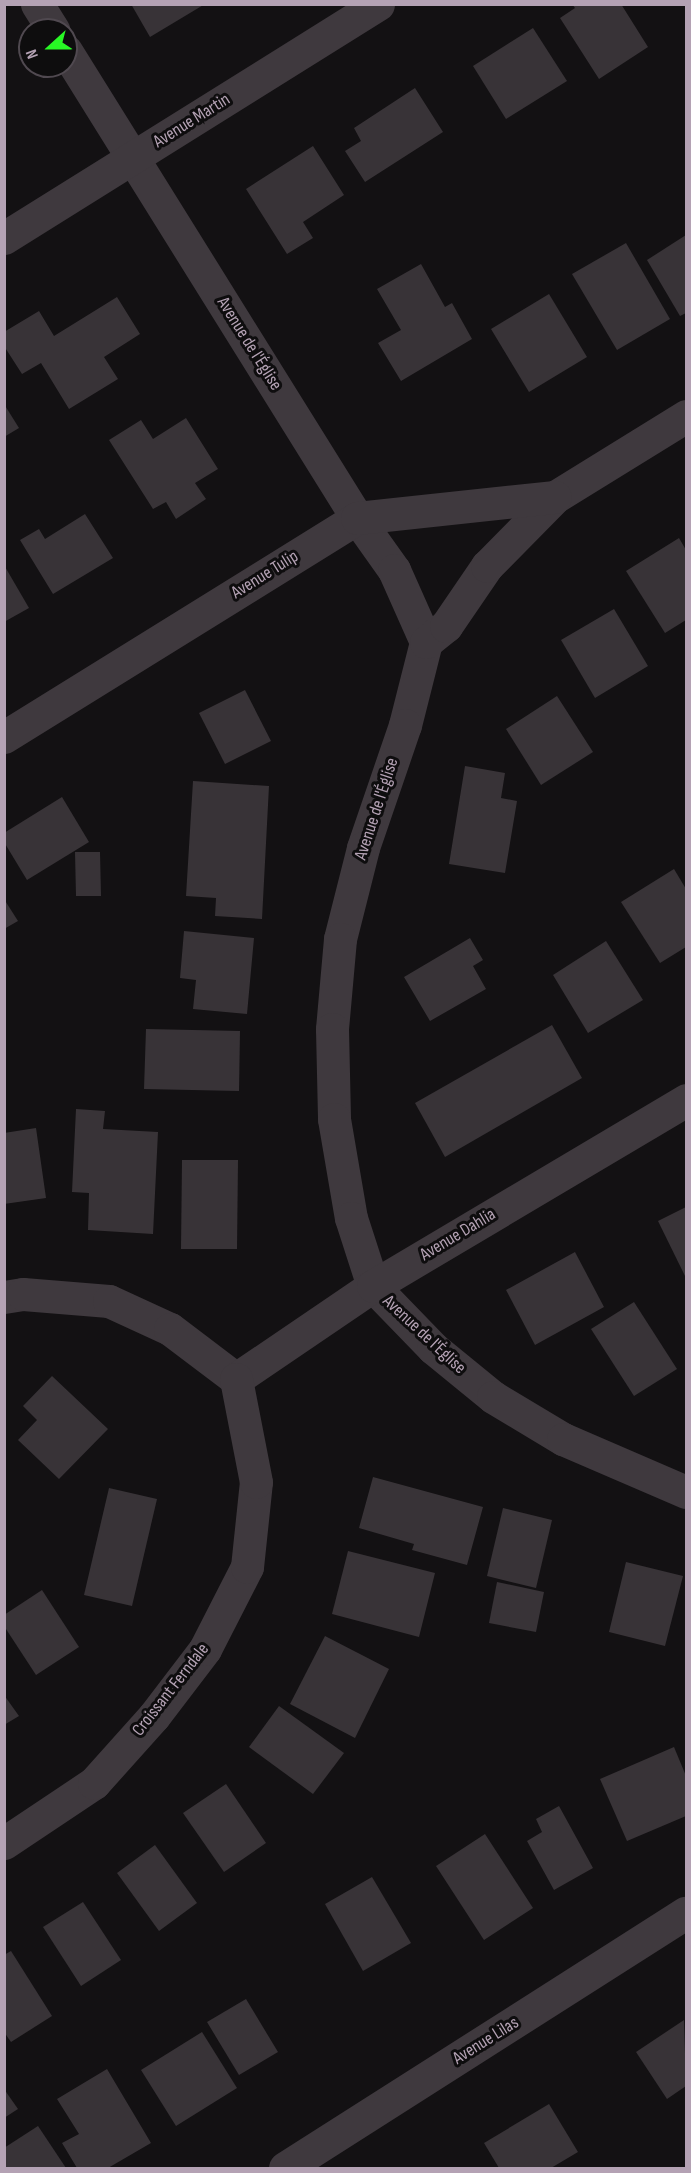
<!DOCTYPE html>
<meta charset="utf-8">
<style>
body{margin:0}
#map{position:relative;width:691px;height:2173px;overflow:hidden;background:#131113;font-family:"Sofia Sans Condensed",sans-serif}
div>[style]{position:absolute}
.building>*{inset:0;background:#383337}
.street>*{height:33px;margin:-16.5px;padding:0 16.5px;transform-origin:16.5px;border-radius:16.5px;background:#3f393e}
span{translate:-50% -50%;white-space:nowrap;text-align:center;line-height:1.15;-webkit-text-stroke:6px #0e0d0e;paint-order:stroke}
.street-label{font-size:18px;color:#b4a2b4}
.frame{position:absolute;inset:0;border:6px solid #b4a2b4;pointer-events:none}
.north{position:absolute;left:18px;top:18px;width:60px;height:60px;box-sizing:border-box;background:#0e0d0e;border:2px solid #504950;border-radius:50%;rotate:249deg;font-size:16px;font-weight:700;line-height:24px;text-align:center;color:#b4a2b4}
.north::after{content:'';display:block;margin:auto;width:21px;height:27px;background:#28f825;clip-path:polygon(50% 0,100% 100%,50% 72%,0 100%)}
</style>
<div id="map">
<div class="building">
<i style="clip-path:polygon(131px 4px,205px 4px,150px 37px)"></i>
<i style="clip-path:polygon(572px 4px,621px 4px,648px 47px,599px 79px,560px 18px,575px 8px)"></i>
<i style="clip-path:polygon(533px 28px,567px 81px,506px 119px,473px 66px)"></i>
<i style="clip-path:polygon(415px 88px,443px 132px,365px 182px,345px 151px,361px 141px,354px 128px)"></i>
<i style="clip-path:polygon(313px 146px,344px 195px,303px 222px,313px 238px,287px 254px,246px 189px)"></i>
<i style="clip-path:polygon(686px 235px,686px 313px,680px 316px,647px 260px)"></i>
<i style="clip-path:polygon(626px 243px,670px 319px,617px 350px,572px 274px)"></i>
<i style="clip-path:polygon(421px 264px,445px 307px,452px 303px,472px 339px,401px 381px,378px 343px,401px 330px,377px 289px)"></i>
<i style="clip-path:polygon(549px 294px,587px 357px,529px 392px,491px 329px)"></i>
<i style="clip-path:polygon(117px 297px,140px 334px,104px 357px,118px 379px,69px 409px,41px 363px,22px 374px,4px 346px,4px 332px,39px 311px,54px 336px)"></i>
<i style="clip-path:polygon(4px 404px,19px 428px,4px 437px)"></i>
<i style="clip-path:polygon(186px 418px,218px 469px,195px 483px,206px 499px,176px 519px,166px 502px,153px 509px,109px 440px,141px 420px,153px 439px)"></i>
<i style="clip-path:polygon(85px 514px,113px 558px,53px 594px,20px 540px,39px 529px,45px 539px)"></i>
<i style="clip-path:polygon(679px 538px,686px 550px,686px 620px,665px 633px,626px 571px)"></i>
<i style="clip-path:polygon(4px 565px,29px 608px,4px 622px)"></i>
<i style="clip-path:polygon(614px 609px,648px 666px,595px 698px,561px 640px)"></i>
<i style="clip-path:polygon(245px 690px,271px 741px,225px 764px,199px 713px)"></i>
<i style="clip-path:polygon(557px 696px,593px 752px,541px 785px,506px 729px)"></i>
<i style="clip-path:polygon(465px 766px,505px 773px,501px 798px,517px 801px,505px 873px,449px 864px)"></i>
<i style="clip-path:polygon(193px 781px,269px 786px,262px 919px,215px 916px,216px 898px,186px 896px)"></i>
<i style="clip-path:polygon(62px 797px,89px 842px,27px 880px,4px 842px,4px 833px)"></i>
<i style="clip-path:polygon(75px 852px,100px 852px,101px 896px,76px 896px)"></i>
<i style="clip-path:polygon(674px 869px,686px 889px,686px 947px,660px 963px,621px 902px)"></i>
<i style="clip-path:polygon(4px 899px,18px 921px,4px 929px)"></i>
<i style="clip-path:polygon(184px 931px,254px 938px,247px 1014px,193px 1009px,196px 980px,180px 978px)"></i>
<i style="clip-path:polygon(470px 938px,483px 960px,473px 966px,486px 989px,430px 1021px,404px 977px)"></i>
<i style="clip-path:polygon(606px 941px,643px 1000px,588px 1033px,553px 975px)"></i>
<i style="clip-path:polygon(552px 1025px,582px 1078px,445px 1157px,415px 1103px)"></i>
<i style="clip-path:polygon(146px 1029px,240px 1031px,239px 1091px,144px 1089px)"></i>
<i style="clip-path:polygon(76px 1109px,105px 1111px,103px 1129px,158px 1132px,153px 1234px,88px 1230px,89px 1193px,72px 1192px)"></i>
<i style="clip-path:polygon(36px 1128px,46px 1198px,4px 1204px,4px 1133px)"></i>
<i style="clip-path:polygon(182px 1160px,238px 1160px,237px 1249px,181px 1249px)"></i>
<i style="clip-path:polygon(686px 1207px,686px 1278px,658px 1221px)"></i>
<i style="clip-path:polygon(575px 1252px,604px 1307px,535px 1345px,506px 1290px)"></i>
<i style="clip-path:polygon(634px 1302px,677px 1369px,634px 1396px,591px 1329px)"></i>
<i style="clip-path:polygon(52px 1376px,108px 1429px,59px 1479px,18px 1440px,37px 1420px,23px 1406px)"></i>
<i style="clip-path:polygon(373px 1477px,483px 1507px,467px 1565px,412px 1550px,414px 1544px,359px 1528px)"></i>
<i style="clip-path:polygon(109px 1488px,157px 1499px,132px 1606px,84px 1595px)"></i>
<i style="clip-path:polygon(503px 1508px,552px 1520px,536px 1588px,487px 1576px)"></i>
<i style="clip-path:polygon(348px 1551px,435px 1573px,419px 1637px,332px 1614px)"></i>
<i style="clip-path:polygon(626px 1562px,683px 1576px,665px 1646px,609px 1632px)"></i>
<i style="clip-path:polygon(497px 1582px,544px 1592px,536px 1632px,489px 1623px)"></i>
<i style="clip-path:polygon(42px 1590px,79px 1647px,36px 1675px,4px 1626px,4px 1615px)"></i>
<i style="clip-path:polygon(325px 1636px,389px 1669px,355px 1738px,290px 1704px)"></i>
<i style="clip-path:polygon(4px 1695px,19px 1716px,4px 1725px)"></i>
<i style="clip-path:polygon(279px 1706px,344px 1753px,313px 1794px,249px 1747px)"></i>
<i style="clip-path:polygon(674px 1747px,686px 1776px,686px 1816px,627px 1841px,600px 1779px)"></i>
<i style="clip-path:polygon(226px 1784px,266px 1843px,224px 1872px,183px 1813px)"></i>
<i style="clip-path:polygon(559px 1806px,593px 1868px,554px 1890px,527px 1841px,542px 1832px,536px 1819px)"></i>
<i style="clip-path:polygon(485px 1834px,533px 1908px,484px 1940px,436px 1866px)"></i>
<i style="clip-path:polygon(155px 1845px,197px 1903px,159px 1931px,117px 1873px)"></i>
<i style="clip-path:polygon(372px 1877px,411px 1943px,363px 1971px,325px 1904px)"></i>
<i style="clip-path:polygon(83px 1902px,121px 1960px,81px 1986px,43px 1927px)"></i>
<i style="clip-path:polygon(11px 1951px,52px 2016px,11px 2042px,4px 2032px,4px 1955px)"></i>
<i style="clip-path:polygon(246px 1999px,278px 2052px,239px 2075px,207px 2022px)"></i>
<i style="clip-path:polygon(684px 2020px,686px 2086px,667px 2099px,636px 2052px)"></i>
<i style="clip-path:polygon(202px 2032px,237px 2088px,176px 2126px,141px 2070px)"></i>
<i style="clip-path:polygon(107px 2069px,151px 2143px,108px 2168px,77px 2168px,62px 2143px,79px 2134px,57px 2099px)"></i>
<i style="clip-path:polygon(4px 2089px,18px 2109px,4px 2118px)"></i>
<i style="clip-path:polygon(549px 2104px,578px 2152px,551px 2168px,499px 2168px,484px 2143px)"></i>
<i style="clip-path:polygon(38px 2126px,66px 2168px,4px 2168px,4px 2148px)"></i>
</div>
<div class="street">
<i style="left:37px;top:4px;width:31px;rotate:58deg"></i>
<i style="left:66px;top:51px;width:550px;rotate:58.07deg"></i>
<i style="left:357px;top:518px;width:64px;rotate:54.6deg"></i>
<i style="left:394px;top:570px;width:79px;rotate:66deg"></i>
<i style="left:426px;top:642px;width:86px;rotate:104.2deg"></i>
<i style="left:405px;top:725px;width:130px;rotate:108.9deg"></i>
<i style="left:363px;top:848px;width:94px;rotate:104.2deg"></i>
<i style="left:340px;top:939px;width:90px;rotate:95.1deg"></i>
<i style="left:332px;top:1029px;width:90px;rotate:88.7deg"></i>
<i style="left:334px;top:1119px;width:100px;rotate:80.3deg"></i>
<i style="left:351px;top:1218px;width:71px;rotate:72.1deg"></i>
<i style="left:373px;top:1286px;width:86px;rotate:45.9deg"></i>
<i style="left:433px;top:1348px;width:77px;rotate:39.2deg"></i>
<i style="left:493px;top:1397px;width:82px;rotate:31deg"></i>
<i style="left:563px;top:1439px;width:134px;rotate:23.3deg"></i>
<i style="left:4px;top:238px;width:441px;rotate:-32deg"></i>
<i style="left:426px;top:642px;width:26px;rotate:-39deg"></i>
<i style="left:446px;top:626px;width:73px;rotate:-55.7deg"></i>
<i style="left:487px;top:566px;width:97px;rotate:-45.4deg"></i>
<i style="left:555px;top:497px;width:154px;rotate:-31.7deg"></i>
<i style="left:4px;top:737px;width:415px;rotate:-31.8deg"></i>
<i style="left:357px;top:518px;width:199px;rotate:-6.1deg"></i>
<i style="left:4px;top:1297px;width:19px;rotate:-9deg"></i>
<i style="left:23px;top:1294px;width:86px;rotate:4.7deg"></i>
<i style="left:109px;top:1301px;width:67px;rotate:24.7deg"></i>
<i style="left:170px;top:1329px;width:83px;rotate:37.1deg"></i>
<i style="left:236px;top:1379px;width:166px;rotate:-34.2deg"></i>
<i style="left:373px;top:1286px;width:364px;rotate:-30.7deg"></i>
<i style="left:4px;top:1843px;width:108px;rotate:-33.7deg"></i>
<i style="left:94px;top:1783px;width:90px;rotate:-48.2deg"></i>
<i style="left:154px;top:1716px;width:84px;rotate:-52.7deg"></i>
<i style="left:205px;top:1649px;width:92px;rotate:-62.9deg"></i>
<i style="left:247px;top:1567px;width:85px;rotate:-84deg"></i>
<i style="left:256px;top:1482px;width:105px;rotate:-101deg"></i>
<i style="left:285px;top:2168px;width:475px;rotate:-32.5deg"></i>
</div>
<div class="street-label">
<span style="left:192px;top:121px;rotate:-32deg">Avenue Martin</span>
<span style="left:249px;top:344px;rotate:58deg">Avenue de l'Église</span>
<span style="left:265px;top:575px;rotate:-32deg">Avenue Tulip</span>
<span style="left:377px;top:809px;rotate:-72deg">Avenue de l'Église</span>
<span style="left:458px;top:1235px;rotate:-31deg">Avenue Dahlia</span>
<span style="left:424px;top:1335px;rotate:43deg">Avenue de l'Église</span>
<span style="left:171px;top:1690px;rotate:-52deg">Croissant Ferndale</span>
<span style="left:486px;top:2041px;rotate:-32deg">Avenue Lilas</span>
</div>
<div class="frame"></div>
<div class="north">N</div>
</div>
